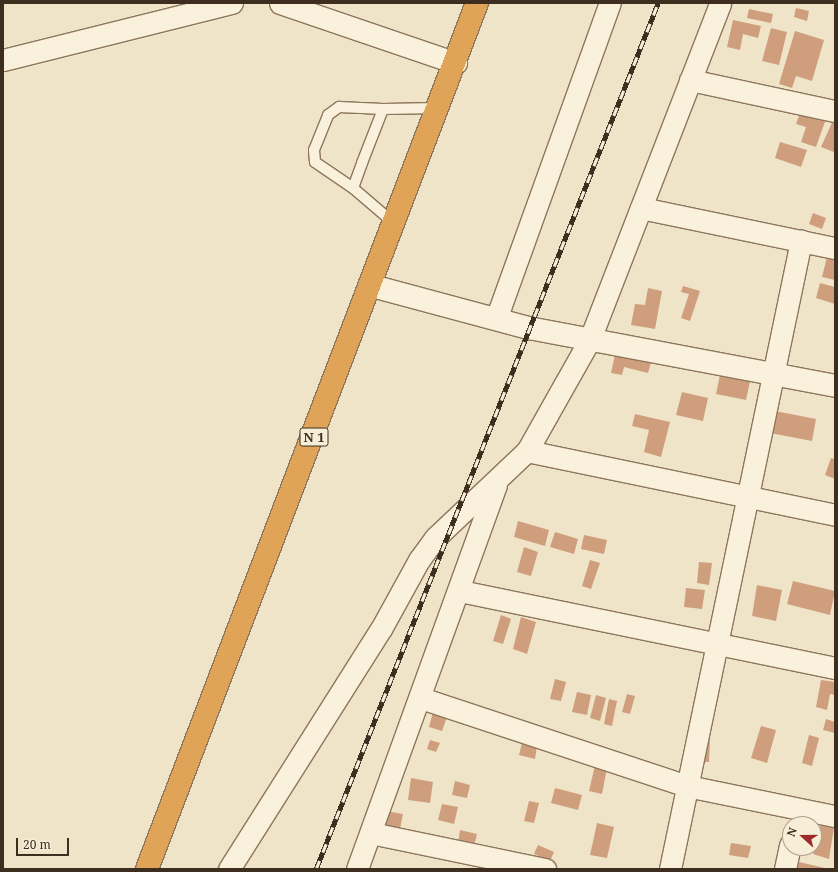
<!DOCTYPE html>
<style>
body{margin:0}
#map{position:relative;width:838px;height:872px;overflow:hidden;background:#f0e4c8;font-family:"Noto Serif",serif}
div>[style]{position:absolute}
.building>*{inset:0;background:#cf9f7d}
.roads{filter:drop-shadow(1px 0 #8d765c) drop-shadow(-1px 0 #8d765c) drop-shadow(0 1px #8d765c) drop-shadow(0 -1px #8d765c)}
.lane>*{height:10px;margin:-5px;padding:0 5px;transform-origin:5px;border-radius:5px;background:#faf1dc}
.street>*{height:21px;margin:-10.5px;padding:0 10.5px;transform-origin:10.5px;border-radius:10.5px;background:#faf1dc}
.secondary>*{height:22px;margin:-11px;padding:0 11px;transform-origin:11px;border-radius:11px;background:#faf1dc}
.highway>*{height:22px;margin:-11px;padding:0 11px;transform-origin:11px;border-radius:11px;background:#e0a458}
.rail>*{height:4.5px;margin-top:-2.25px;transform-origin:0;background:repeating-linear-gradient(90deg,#f7eed8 0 9px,#3d2e20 0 18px);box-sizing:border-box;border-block:1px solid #3d2e20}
span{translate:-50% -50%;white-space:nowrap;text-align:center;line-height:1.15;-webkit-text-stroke:4px #f7eed8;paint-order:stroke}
.shield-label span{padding:1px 3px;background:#f7eed8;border:1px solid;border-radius:3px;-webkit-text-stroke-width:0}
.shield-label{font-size:13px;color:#3d2e20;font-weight:700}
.frame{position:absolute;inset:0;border:4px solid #3d2e20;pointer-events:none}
.north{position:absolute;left:782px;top:816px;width:40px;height:40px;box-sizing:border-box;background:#f7eed8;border:1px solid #ada18e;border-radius:50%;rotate:291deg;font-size:11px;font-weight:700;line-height:16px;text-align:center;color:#3d2e20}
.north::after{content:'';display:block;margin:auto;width:14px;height:18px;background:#9e2a2b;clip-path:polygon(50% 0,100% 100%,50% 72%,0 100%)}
.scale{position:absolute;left:16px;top:838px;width:53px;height:18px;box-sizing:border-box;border:2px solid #3d2e20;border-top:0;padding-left:5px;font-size:12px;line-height:14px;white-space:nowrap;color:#3d2e20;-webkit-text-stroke:3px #f7eed8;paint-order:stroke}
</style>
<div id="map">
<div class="building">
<i style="clip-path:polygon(796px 8px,809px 11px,807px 21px,794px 17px)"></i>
<i style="clip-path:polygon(749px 9px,773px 14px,771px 23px,747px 18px)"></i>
<i style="clip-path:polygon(733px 20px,761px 26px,758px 38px,743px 34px,740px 50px,727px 47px)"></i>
<i style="clip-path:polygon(771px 28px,787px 32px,779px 65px,762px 61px)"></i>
<i style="clip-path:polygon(795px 31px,824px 40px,812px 81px,796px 76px,792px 88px,779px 84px)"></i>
<i style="clip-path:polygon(801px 110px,826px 119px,816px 147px,801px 142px,806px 127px,796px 124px)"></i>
<i style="clip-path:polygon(835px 116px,835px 150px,834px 152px,821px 147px)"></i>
<i style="clip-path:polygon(780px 142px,807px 150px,801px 167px,775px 158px)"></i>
<i style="clip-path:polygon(813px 213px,826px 218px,822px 229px,809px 224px)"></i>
<i style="clip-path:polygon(827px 257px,835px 259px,835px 280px,822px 277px)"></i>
<i style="clip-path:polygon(820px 283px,835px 287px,835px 304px,816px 298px)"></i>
<i style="clip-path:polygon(683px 286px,700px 291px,690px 321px,681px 318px,689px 294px,681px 292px)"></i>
<i style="clip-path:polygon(648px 288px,662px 291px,655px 329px,631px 325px,635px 304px,645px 305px)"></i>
<i style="clip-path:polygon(616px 350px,652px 359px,648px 373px,624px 367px,622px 375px,611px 373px)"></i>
<i style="clip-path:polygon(721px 370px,751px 377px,746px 400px,716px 394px)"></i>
<i style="clip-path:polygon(682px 392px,708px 398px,703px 421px,676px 415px)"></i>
<i style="clip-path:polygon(775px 411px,816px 419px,812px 441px,770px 433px)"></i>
<i style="clip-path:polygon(635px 414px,670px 422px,661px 457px,644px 452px,649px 430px,632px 426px)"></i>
<i style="clip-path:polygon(831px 458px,835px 459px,835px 479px,825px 475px)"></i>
<i style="clip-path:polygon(518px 521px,549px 530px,545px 546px,514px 537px)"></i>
<i style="clip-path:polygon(555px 532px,578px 539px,574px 554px,550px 547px)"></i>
<i style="clip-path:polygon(584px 535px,607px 540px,604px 554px,581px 549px)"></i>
<i style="clip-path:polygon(524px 547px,538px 552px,531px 576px,517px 572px)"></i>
<i style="clip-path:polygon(590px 560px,600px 563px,591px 589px,582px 586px)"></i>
<i style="clip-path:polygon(699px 562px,712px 563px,709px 585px,697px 583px)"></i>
<i style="clip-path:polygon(793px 581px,835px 591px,830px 615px,787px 604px)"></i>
<i style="clip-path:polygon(757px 585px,782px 590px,776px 621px,752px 616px)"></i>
<i style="clip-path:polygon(686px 588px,705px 590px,702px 609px,684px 607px)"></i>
<i style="clip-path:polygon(501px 615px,511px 619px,503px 644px,493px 641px)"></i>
<i style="clip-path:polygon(521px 617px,536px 622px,527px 654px,513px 649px)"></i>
<i style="clip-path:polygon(555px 679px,566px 682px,561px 701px,550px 699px)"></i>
<i style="clip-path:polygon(821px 680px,835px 682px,835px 695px,830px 694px,827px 710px,816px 707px)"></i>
<i style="clip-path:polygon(577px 692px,591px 695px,587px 715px,572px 712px)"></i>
<i style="clip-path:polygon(627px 694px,635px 696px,630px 714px,622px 712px)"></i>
<i style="clip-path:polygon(596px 695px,606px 698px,600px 721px,590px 718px)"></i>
<i style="clip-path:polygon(609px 699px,617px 701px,612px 726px,604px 724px)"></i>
<i style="clip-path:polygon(433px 712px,447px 717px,442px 731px,429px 727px)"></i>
<i style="clip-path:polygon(826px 719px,835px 722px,835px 733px,823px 730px)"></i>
<i style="clip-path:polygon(761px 726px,776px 730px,767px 763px,751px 758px)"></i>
<i style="clip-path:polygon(809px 735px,819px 738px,812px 766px,802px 763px)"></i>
<i style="clip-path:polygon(698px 738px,710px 738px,709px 762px,698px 762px)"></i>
<i style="clip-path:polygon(430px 740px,440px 743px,436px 752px,427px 749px)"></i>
<i style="clip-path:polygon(522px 743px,537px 746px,535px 759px,519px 755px)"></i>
<i style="clip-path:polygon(595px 765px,607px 768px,602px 794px,589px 791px)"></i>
<i style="clip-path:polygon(411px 778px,433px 782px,430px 803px,408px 800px)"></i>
<i style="clip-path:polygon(455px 781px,470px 785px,467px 798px,452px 795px)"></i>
<i style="clip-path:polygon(555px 788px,582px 795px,578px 810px,551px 803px)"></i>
<i style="clip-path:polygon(529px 801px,539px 803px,534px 823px,524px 821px)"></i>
<i style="clip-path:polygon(442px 804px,458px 807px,454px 824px,438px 820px)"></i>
<i style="clip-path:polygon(386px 811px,403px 814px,400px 829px,383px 826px)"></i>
<i style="clip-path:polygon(823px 817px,835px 821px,829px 859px,813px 854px)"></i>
<i style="clip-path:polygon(597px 823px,614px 827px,607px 858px,590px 855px)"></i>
<i style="clip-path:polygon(460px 830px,477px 834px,474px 846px,458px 843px)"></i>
<i style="clip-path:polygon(731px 843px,751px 846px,748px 858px,729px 855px)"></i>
<i style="clip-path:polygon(538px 845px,554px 852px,550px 861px,534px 854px)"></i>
<i style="clip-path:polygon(799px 862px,825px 868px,825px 869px,797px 869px)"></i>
</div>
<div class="roads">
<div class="lane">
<i style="left:353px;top:188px;width:46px;rotate:-145.6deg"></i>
<i style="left:315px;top:162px;width:12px;rotate:-95deg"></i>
<i style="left:314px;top:150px;width:38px;rotate:-68deg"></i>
<i style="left:328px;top:115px;width:14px;rotate:-36deg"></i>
<i style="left:339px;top:107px;width:44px;rotate:2.6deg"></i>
<i style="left:395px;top:224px;width:55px;rotate:-139.4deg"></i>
<i style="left:353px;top:188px;width:27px;rotate:-70deg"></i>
<i style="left:362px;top:163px;width:58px;rotate:-68.7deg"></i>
<i style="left:383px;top:109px;width:55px;rotate:-1deg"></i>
</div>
<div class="street">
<i style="left:280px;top:3px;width:186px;rotate:18.8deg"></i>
<i style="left:3px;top:60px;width:236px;rotate:-14deg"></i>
<i style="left:690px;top:80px;width:148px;rotate:12.1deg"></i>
<i style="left:641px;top:208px;width:198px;rotate:11.7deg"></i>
<i style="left:496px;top:319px;width:336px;rotate:-70.2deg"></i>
<i style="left:527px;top:451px;width:315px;rotate:11.7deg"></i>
<i style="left:460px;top:591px;width:383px;rotate:11.6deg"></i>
<i style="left:421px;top:698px;width:280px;rotate:18.3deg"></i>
<i style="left:687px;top:786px;width:151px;rotate:11.5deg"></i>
<i style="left:371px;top:833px;width:178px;rotate:11.7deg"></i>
<i style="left:229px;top:869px;width:284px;rotate:-57.7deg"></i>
<i style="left:381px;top:629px;width:79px;rotate:-61.2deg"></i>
<i style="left:419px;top:560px;width:27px;rotate:-54deg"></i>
<i style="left:435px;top:538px;width:127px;rotate:-43.4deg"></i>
<i style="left:527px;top:451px;width:129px;rotate:-60.6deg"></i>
<i style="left:590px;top:339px;width:360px;rotate:-68.8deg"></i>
<i style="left:357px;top:869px;width:409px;rotate:-70.1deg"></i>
<i style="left:670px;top:869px;width:642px;rotate:-78.22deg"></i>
<i style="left:785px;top:869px;width:25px;rotate:-78deg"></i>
</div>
<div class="secondary">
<i style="left:372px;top:286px;width:163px;rotate:15deg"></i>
<i style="left:529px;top:328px;width:311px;rotate:10.7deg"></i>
</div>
<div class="highway">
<i style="left:147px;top:869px;width:927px;rotate:-69.14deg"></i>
</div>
</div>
<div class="rail">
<i style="left:316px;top:869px;width:931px;rotate:-68.45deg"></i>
</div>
<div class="shield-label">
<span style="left:314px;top:437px">N 1</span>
</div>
<div class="frame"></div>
<div class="north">N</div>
<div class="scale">20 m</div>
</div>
